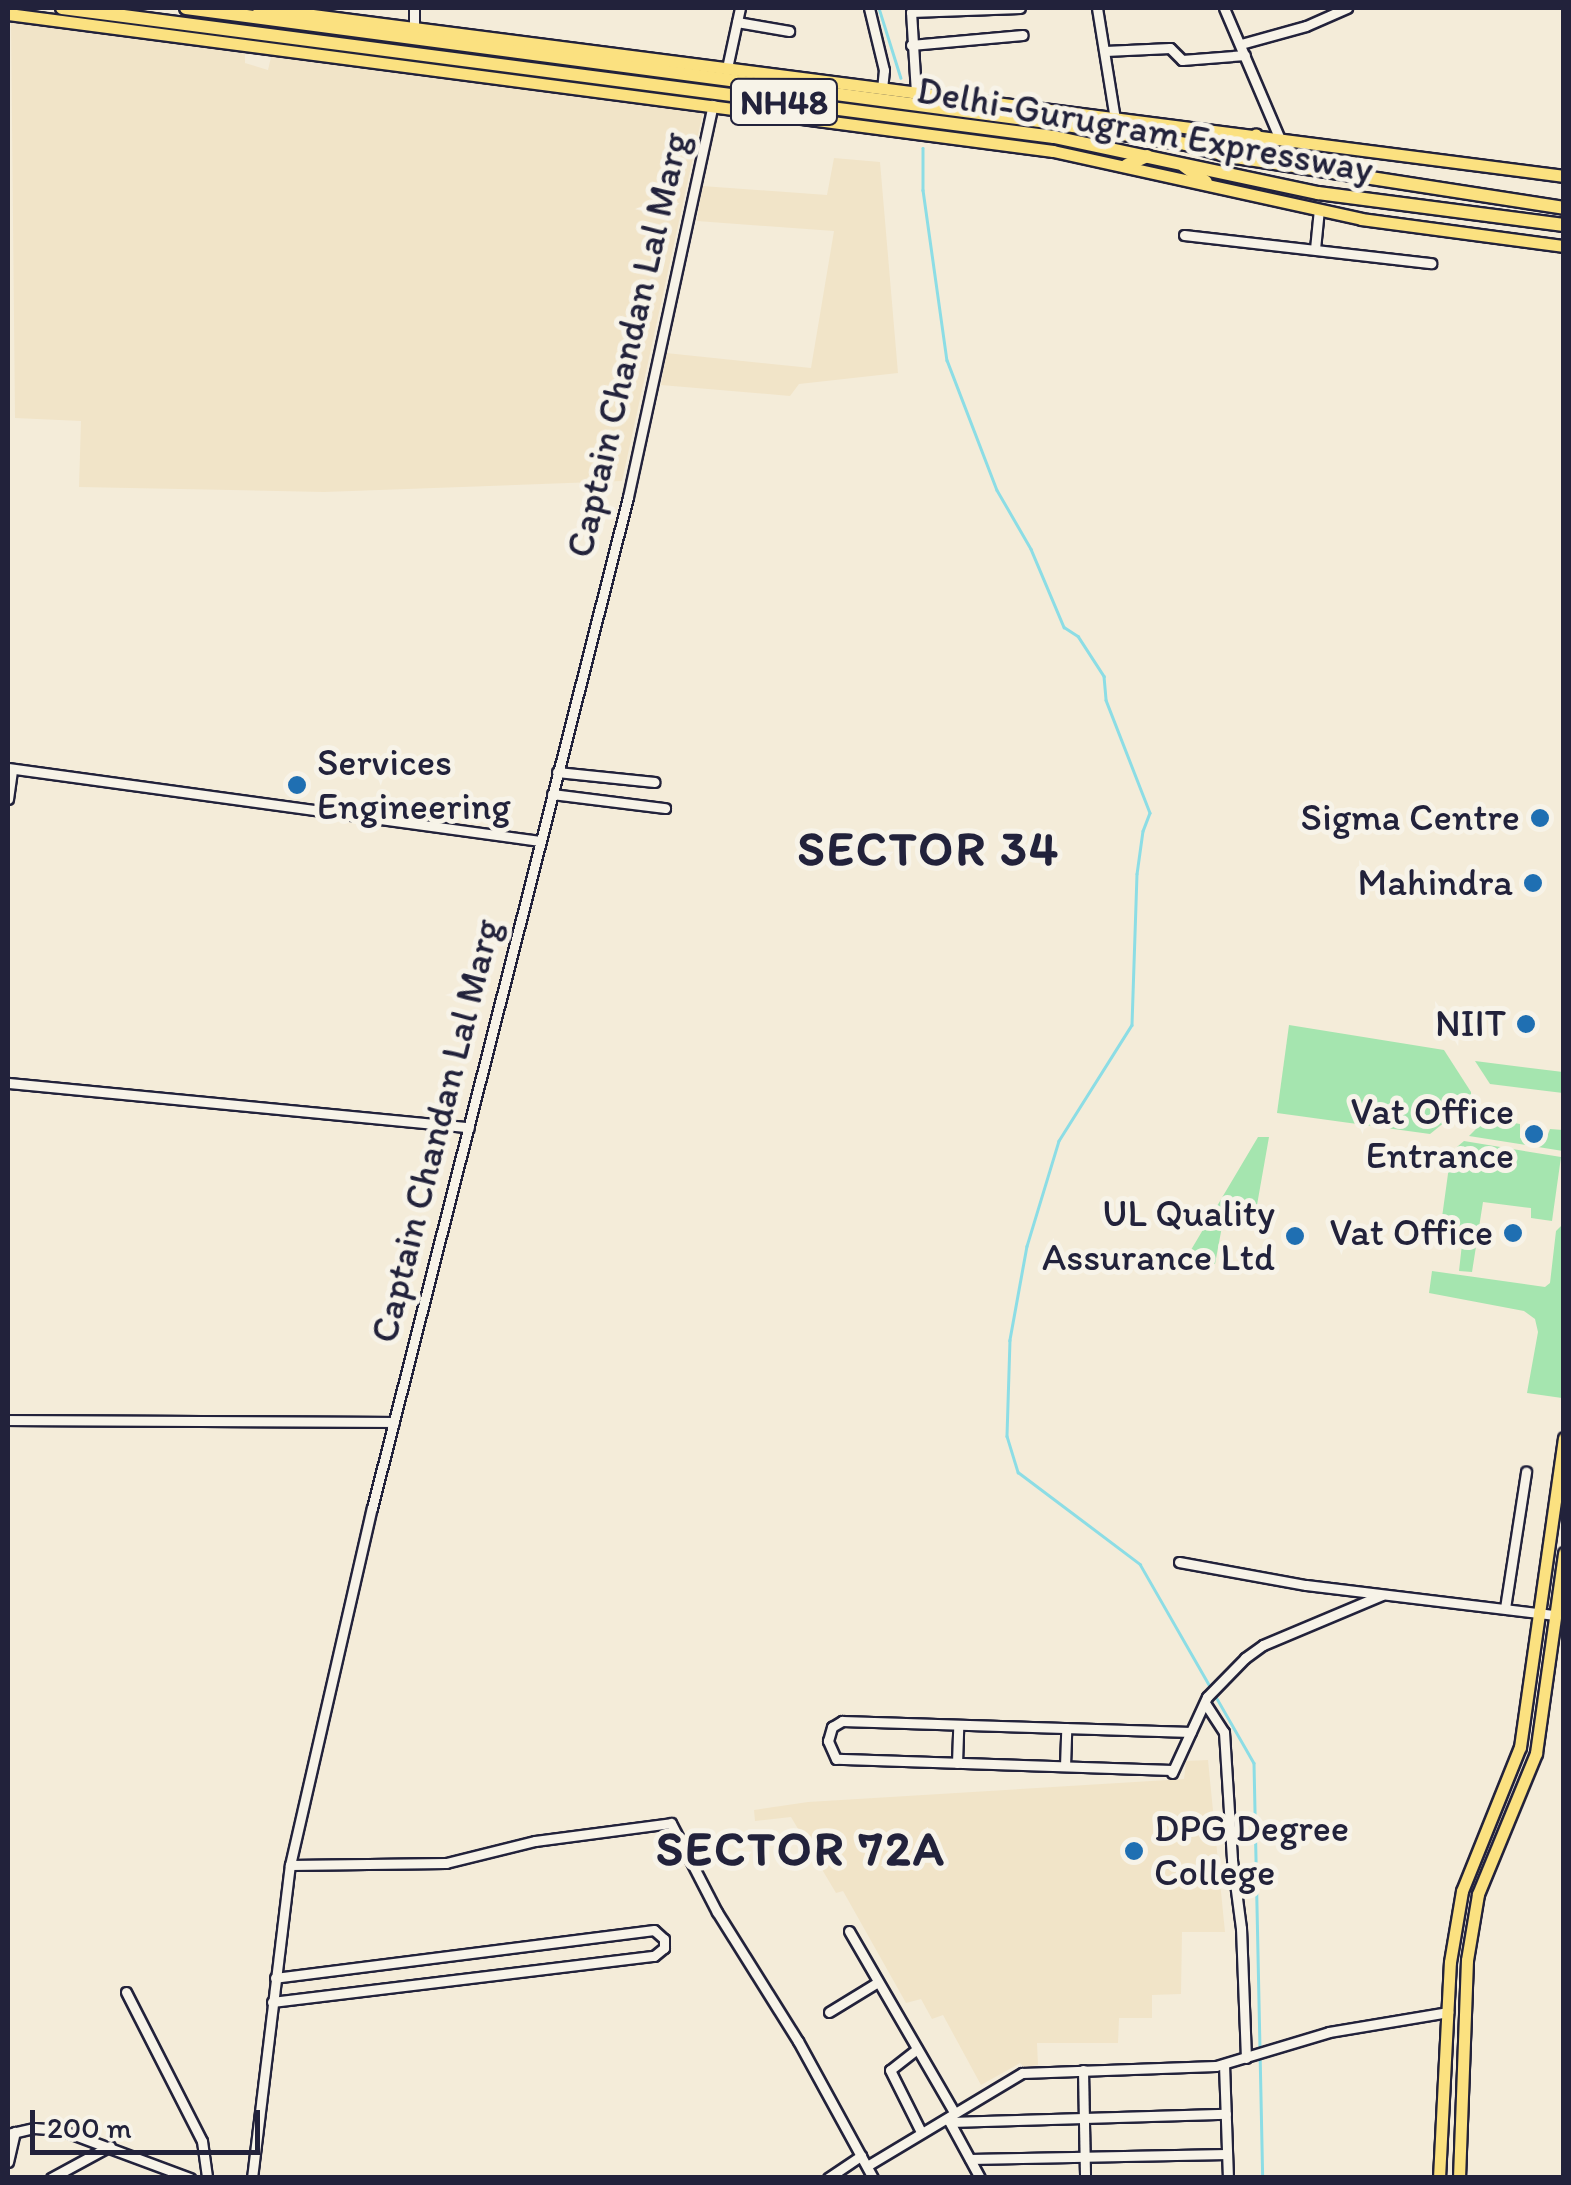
<!DOCTYPE html>
<style>
body{margin:0}
#map{position:relative;width:1571px;height:2185px;overflow:hidden;background:#f4ecd9;font-family:Itim,sans-serif}
div>[style]{position:absolute}
.built>*{inset:0;background:#f1e4c8}
.green>*{inset:0;background:#a5e5af}
.stream>*{height:2.5px;margin:-1.25px;padding:0 1.25px;transform-origin:1.25px;border-radius:1.25px;background:#8cdde5}
.roads{filter:drop-shadow(2px 0 #22223b) drop-shadow(-2px 0 #22223b) drop-shadow(0 2px #22223b) drop-shadow(0 -2px #22223b)}
.minor>*{height:9px;margin:-4.5px;padding:0 4.5px;transform-origin:4.5px;border-radius:4.5px;background:#f7f3e8}
.major>*{height:11px;margin:-5.5px;padding:0 5.5px;transform-origin:5.5px;border-radius:5.5px;background:#fbe180}
.highway>*{height:12px;margin:-6px;padding:0 6px;transform-origin:6px;border-radius:6px;background:#fbe180}
.dots>*{width:28px;height:28px;translate:-50% -50%;box-sizing:border-box;border:5px solid #f7f3e8;border-radius:50%}
span{translate:-50% -50%;white-space:nowrap;text-align:center;line-height:1.15;-webkit-text-stroke:10px #f7f3e8;paint-order:stroke}
.shield-label span{padding:2px 8px;background:#f7f3e8;border:2px solid;border-radius:8px;-webkit-text-stroke-width:0}
.shield-label{font-size:35px;color:#22223b;font-weight:700}
.street-label{font-size:38px;color:#22223b}
.poi-label{font-size:38px;color:#22223b}
.left{translate:0 -50%;text-align:left}
.right{translate:-100% -50%;text-align:right}
.district-label{font-size:48px;color:#22223b;font-weight:700;letter-spacing:2.5px}
.frame{position:absolute;inset:0;border:10px solid #22223b;pointer-events:none}
.scale{position:absolute;left:30px;top:2110px;width:230px;height:45px;box-sizing:border-box;border:5px solid #22223b;border-top:0;padding-left:12px;font-size:30px;line-height:35px;white-space:nowrap;color:#22223b;-webkit-text-stroke:8px #f7f3e8;paint-order:stroke}
</style>
<div id="map">
<div class="built">
<i style="clip-path:polygon(11px 20px,245px 53px,245px 63px,268px 70px,272px 53px,703px 112px,622px 481px,324px 492px,79px 487px,81px 421px,15px 418px)"></i>
<i style="clip-path:polygon(834px 158px,880px 162px,898px 373px,799px 384px,790px 396px,661px 385px,666px 353px,811px 368px,834px 231px,697px 221px,702px 186px,827px 195px)"></i>
<i style="clip-path:polygon(1208px 1760px,1225px 1932px,1182px 1932px,1181px 1994px,1152px 1995px,1152px 2018px,1119px 2018px,1118px 2043px,1037px 2043px,1038px 2065px,1024px 2067px,1020px 2063px,981px 2085px,943px 2015px,932px 2019px,921px 1999px,906px 2003px,843px 1891px,836px 1893px,791px 1817px,755px 1821px,754px 1810px,808px 1802px,1184px 1779px,1186px 1761px)"></i>
</div>
<div class="green">
<i style="clip-path:polygon(1289px 1025px,1444px 1050px,1471px 1092px,1471px 1101px,1430px 1134px,1277px 1113px)"></i>
<i style="clip-path:polygon(1475px 1061px,1563px 1072px,1563px 1093px,1490px 1084px)"></i>
<i style="clip-path:polygon(1487px 1118px,1520px 1124px,1520px 1138px,1545px 1142px,1550px 1129px,1563px 1130px,1563px 1151px,1469px 1136px)"></i>
<i style="clip-path:polygon(1258px 1137px,1269px 1137px,1257px 1205px,1229px 1201px,1226px 1205px,1215px 1264px,1185px 1260px)"></i>
<i style="clip-path:polygon(1464px 1141px,1561px 1157px,1552px 1221px,1531px 1218px,1531px 1208px,1483px 1202px,1472px 1272px,1459px 1271px,1462px 1244px,1439px 1239px,1451px 1152px)"></i>
<i style="clip-path:polygon(1563px 1224px,1564px 1387px,1562px 1398px,1527px 1393px,1538px 1332px,1535px 1319px,1524px 1311px,1429px 1293px,1432px 1271px,1545px 1287px,1550px 1283px,1556px 1231px)"></i>
</div>
<div class="stream">
<i style="left:879px;top:8px;width:73px;rotate:72.6deg"></i>
<i style="left:923px;top:148px;width:42px;rotate:90deg"></i>
<i style="left:923px;top:190px;width:172px;rotate:82deg"></i>
<i style="left:947px;top:360px;width:139px;rotate:69deg"></i>
<i style="left:997px;top:490px;width:68px;rotate:60deg"></i>
<i style="left:1031px;top:549px;width:85px;rotate:67.1deg"></i>
<i style="left:1064px;top:627px;width:17px;rotate:33deg"></i>
<i style="left:1078px;top:636px;width:48px;rotate:57deg"></i>
<i style="left:1104px;top:676px;width:24px;rotate:85deg"></i>
<i style="left:1106px;top:700px;width:121px;rotate:68.7deg"></i>
<i style="left:1150px;top:813px;width:19px;rotate:111deg"></i>
<i style="left:1143px;top:831px;width:43px;rotate:97.9deg"></i>
<i style="left:1137px;top:874px;width:151px;rotate:91.9deg"></i>
<i style="left:1132px;top:1025px;width:137px;rotate:122.2deg"></i>
<i style="left:1059px;top:1141px;width:110px;rotate:106.9deg"></i>
<i style="left:1027px;top:1246px;width:96px;rotate:100.3deg"></i>
<i style="left:1010px;top:1340px;width:96px;rotate:91.8deg"></i>
<i style="left:1007px;top:1436px;width:38px;rotate:73deg"></i>
<i style="left:1018px;top:1472px;width:153px;rotate:37deg"></i>
<i style="left:1140px;top:1564px;width:143px;rotate:60.2deg"></i>
<i style="left:1215px;top:1695px;width:78px;rotate:60.2deg"></i>
<i style="left:1254px;top:1763px;width:415px;rotate:88.8deg"></i>
</div>
<div class="roads">
<div class="minor">
<i style="left:414px;top:8px;width:20px;rotate:90deg"></i>
<i style="left:869px;top:8px;width:64px;rotate:76.4deg"></i>
<i style="left:884px;top:70px;width:18px;rotate:96deg"></i>
<i style="left:1097px;top:8px;width:112px;rotate:80.8deg"></i>
<i style="left:1224px;top:8px;width:142px;rotate:66.9deg"></i>
<i style="left:737px;top:22px;width:53px;rotate:9.8deg"></i>
<i style="left:1241px;top:44px;width:67px;rotate:-15.5deg"></i>
<i style="left:1306px;top:26px;width:45px;rotate:-23.7deg"></i>
<i style="left:911px;top:45px;width:112px;rotate:-5.1deg"></i>
<i style="left:1105px;top:51px;width:65px;rotate:-2.6deg"></i>
<i style="left:1170px;top:48px;width:17px;rotate:45deg"></i>
<i style="left:1182px;top:60px;width:63px;rotate:-4.5deg"></i>
<i style="left:727px;top:68px;width:61px;rotate:-77.8deg"></i>
<i style="left:916px;top:93px;width:81px;rotate:-93.5deg"></i>
<i style="left:911px;top:12px;width:109px;rotate:-2.1deg"></i>
<i style="left:1184px;top:235px;width:249px;rotate:6.5deg"></i>
<i style="left:1315px;top:249px;width:40px;rotate:-84.3deg"></i>
<i style="left:8px;top:768px;width:537px;rotate:7.81deg"></i>
<i style="left:557px;top:772px;width:98px;rotate:5.9deg"></i>
<i style="left:552px;top:794px;width:114px;rotate:7.1deg"></i>
<i style="left:8px;top:799px;width:30px;rotate:-82deg"></i>
<i style="left:8px;top:1083px;width:463px;rotate:5.5deg"></i>
<i style="left:8px;top:1420px;width:386px;rotate:0.3deg"></i>
<i style="left:1179px;top:1562px;width:129px;rotate:10.3deg"></i>
<i style="left:1306px;top:1585px;width:251px;rotate:6.9deg"></i>
<i style="left:1505px;top:1608px;width:138px;rotate:-81.2deg"></i>
<i style="left:1205px;top:1703px;width:35px;rotate:57deg"></i>
<i style="left:1224px;top:1732px;width:128px;rotate:86.4deg"></i>
<i style="left:1232px;top:1860px;width:69px;rotate:82.5deg"></i>
<i style="left:1241px;top:1928px;width:130px;rotate:87.8deg"></i>
<i style="left:957px;top:1763px;width:38px;rotate:-88deg"></i>
<i style="left:1065px;top:1766px;width:38px;rotate:-88deg"></i>
<i style="left:1172px;top:1770px;width:336px;rotate:-178.1deg"></i>
<i style="left:836px;top:1759px;width:20px;rotate:-114deg"></i>
<i style="left:828px;top:1741px;width:15px;rotate:-74deg"></i>
<i style="left:832px;top:1727px;width:12px;rotate:-31deg"></i>
<i style="left:842px;top:1721px;width:349px;rotate:1.8deg"></i>
<i style="left:1172px;top:1773px;width:84px;rotate:-65.3deg"></i>
<i style="left:1207px;top:1697px;width:54px;rotate:-45.7deg"></i>
<i style="left:1245px;top:1658px;width:22px;rotate:-36deg"></i>
<i style="left:1263px;top:1645px;width:129px;rotate:-22.8deg"></i>
<i style="left:290px;top:1865px;width:156px;rotate:-0.7deg"></i>
<i style="left:446px;top:1863px;width:92px;rotate:-13.9deg"></i>
<i style="left:535px;top:1841px;width:137px;rotate:-7.5deg"></i>
<i style="left:671px;top:1823px;width:100px;rotate:62.7deg"></i>
<i style="left:717px;top:1912px;width:152px;rotate:57.9deg"></i>
<i style="left:798px;top:2041px;width:156px;rotate:61.3deg"></i>
<i style="left:849px;top:1931px;width:209px;rotate:59.9deg"></i>
<i style="left:126px;top:1992px;width:167px;rotate:63deg"></i>
<i style="left:202px;top:2141px;width:37px;rotate:82deg"></i>
<i style="left:272px;top:2002px;width:385px;rotate:-6.9deg"></i>
<i style="left:654px;top:1956px;width:13px;rotate:-39deg"></i>
<i style="left:664px;top:1948px;width:9px;rotate:-90deg"></i>
<i style="left:664px;top:1939px;width:13px;rotate:-138deg"></i>
<i style="left:654px;top:1930px;width:382px;rotate:172.8deg"></i>
<i style="left:829px;top:2012px;width:57px;rotate:-31.5deg"></i>
<i style="left:917px;top:2049px;width:34px;rotate:142deg"></i>
<i style="left:890px;top:2070px;width:69px;rotate:63.4deg"></i>
<i style="left:1224px;top:2064px;width:114px;rotate:88deg"></i>
<i style="left:1083px;top:2070px;width:108px;rotate:88.9deg"></i>
<i style="left:948px;top:2119px;width:67px;rotate:61.5deg"></i>
<i style="left:950px;top:2122px;width:276px;rotate:-1.7deg"></i>
<i style="left:8px;top:2134px;width:27px;rotate:-13deg"></i>
<i style="left:34px;top:2128px;width:27px;rotate:4deg"></i>
<i style="left:61px;top:2130px;width:138px;rotate:20.4deg"></i>
<i style="left:970px;top:2159px;width:257px;rotate:-1.1deg"></i>
<i style="left:8px;top:2162px;width:31px;rotate:-77deg"></i>
<i style="left:867px;top:2166px;width:181px;rotate:-31deg"></i>
<i style="left:1022px;top:2073px;width:194px;rotate:-2.1deg"></i>
<i style="left:1216px;top:2066px;width:118px;rotate:-16.7deg"></i>
<i style="left:1329px;top:2032px;width:121px;rotate:-9.5deg"></i>
<i style="left:51px;top:2178px;width:67px;rotate:-28.5deg"></i>
<i style="left:252px;top:2178px;width:315px;rotate:-83.1deg"></i>
<i style="left:290px;top:1865px;width:366px;rotate:-77.1deg"></i>
<i style="left:372px;top:1508px;width:1043px;rotate:-75.79deg"></i>
<i style="left:628px;top:497px;width:401px;rotate:-77.8deg"></i>
<i style="left:828px;top:2178px;width:40px;rotate:-34deg"></i>
</div>
<div class="major">
<i style="left:258px;top:8px;width:1317px;rotate:7.33deg"></i>
<i style="left:8px;top:14px;width:1054px;rotate:7.47deg"></i>
<i style="left:1053px;top:151px;width:315px;rotate:12.4deg"></i>
<i style="left:1361px;top:219px;width:205px;rotate:7.6deg"></i>
<i style="left:1439px;top:2178px;width:216px;rotate:-87.1deg"></i>
<i style="left:1450px;top:1962px;width:72px;rotate:-80.4deg"></i>
<i style="left:1462px;top:1891px;width:155px;rotate:-68.1deg"></i>
<i style="left:1520px;top:1747px;width:312px;rotate:-81.9deg"></i>
<i style="left:1459px;top:2178px;width:218px;rotate:-87.9deg"></i>
<i style="left:1467px;top:1960px;width:67px;rotate:-80.5deg"></i>
<i style="left:1478px;top:1894px;width:152px;rotate:-67.6deg"></i>
<i style="left:1536px;top:1753px;width:202px;rotate:-82deg"></i>
</div>
<div class="highway">
<i style="left:62px;top:8px;width:1000px;rotate:7.41deg"></i>
<i style="left:1054px;top:137px;width:270px;rotate:12deg"></i>
<i style="left:1318px;top:193px;width:248px;rotate:7.4deg"></i>
<i style="left:186px;top:8px;width:876px;rotate:7.55deg"></i>
<i style="left:1054px;top:123px;width:134px;rotate:9deg"></i>
<i style="left:1186px;top:144px;width:45px;rotate:15.6deg"></i>
<i style="left:1229px;top:156px;width:339px;rotate:8.8deg"></i>
<i style="left:1229px;top:156px;width:34px;rotate:-37deg"></i>
<i style="left:1127px;top:165px;width:22px;rotate:-24deg"></i>
<i style="left:1184px;top:166px;width:27px;rotate:36deg"></i>
</div>
</div>
<div class="dots">
<i style="left:297px;top:785px;background:#1f6fb2"></i>
<i style="left:1540px;top:818px;background:#1f6fb2"></i>
<i style="left:1533px;top:883px;background:#1f6fb2"></i>
<i style="left:1526px;top:1024px;background:#1f6fb2"></i>
<i style="left:1534px;top:1134px;background:#1f6fb2"></i>
<i style="left:1513px;top:1233px;background:#1f6fb2"></i>
<i style="left:1295px;top:1236px;background:#1f6fb2"></i>
<i style="left:1134px;top:1851px;background:#1f6fb2"></i>
</div>
<div class="shield-label">
<span style="left:784px;top:102px">NH48</span>
</div>
<div class="street-label">
<span style="left:1145px;top:130px;rotate:10deg">Delhi-Gurugram Expressway</span>
<span style="left:628px;top:345px;rotate:-77deg">Captain Chandan Lal Marg</span>
<span style="left:436px;top:1131px;rotate:-76deg">Captain Chandan Lal Marg</span>
</div>
<div class="poi-label">
<span class="left" style="left:317px;top:785px">Services<br>Engineering</span>
<span class="right" style="left:1520px;top:818px">Sigma Centre</span>
<span class="right" style="left:1513px;top:883px">Mahindra</span>
<span class="right" style="left:1506px;top:1024px">NIIT</span>
<span class="right" style="left:1514px;top:1134px">Vat Office<br>Entrance</span>
<span class="right" style="left:1275px;top:1236px">UL Quality<br>Assurance Ltd</span>
<span class="right" style="left:1493px;top:1233px">Vat Office</span>
<span class="left" style="left:1154px;top:1851px">DPG Degree<br>College</span>
</div>
<div class="district-label">
<span style="left:929px;top:849px">SECTOR 34</span>
<span style="left:801px;top:1849px">SECTOR 72A</span>
</div>
<div class="frame"></div>
<div class="scale">200 m</div>
</div>
